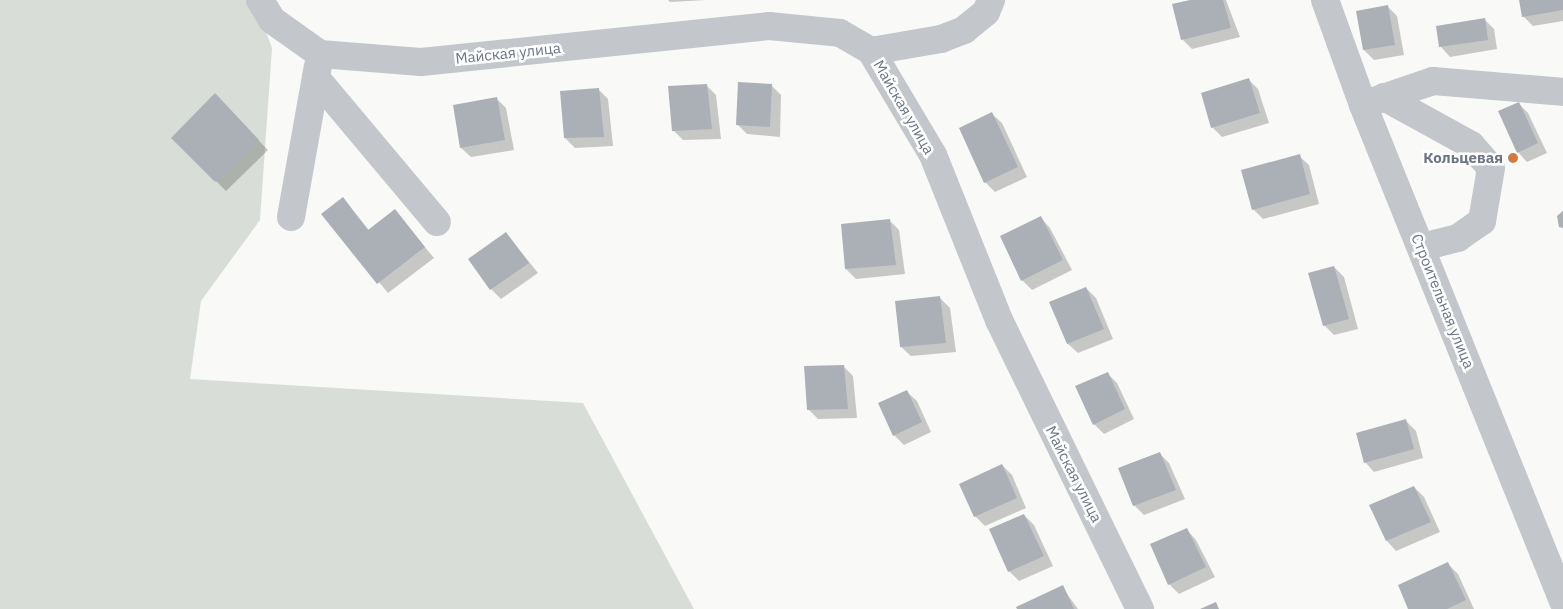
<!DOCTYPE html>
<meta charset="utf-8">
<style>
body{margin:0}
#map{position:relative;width:1563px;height:609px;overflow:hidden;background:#f9f9f7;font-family:"IBM Plex Sans",sans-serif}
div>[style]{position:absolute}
.green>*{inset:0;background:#d8ded7}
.shadow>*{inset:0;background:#0003}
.building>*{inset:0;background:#abb0b7}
.minor>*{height:28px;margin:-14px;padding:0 14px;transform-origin:14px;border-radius:14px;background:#c3c6ca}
.dots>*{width:14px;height:14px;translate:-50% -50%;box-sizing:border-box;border:2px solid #fff;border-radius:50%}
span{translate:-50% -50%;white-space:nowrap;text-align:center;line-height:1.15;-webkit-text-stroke:5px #fff;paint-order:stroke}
.street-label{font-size:15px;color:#6b7585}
.poi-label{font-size:15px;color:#6b7585;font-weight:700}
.right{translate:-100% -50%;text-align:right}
</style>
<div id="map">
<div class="green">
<i style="clip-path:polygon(0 0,254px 0,272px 48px,260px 220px,201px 301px,190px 379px,583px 403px,694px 609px,0 609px)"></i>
</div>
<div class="shadow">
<i style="clip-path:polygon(668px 0,707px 0,670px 2px)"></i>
<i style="clip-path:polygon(1196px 0,1226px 0,1240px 37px,1192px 49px,1182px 39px)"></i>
<i style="clip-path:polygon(1520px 0,1563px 0,1563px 21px,1533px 26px,1523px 16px)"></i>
<i style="clip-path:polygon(1388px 7px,1397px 16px,1404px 55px,1374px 60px,1364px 50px,1358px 12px)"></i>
<i style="clip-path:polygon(1484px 19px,1494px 29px,1497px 49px,1450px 57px,1441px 47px,1437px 27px)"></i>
<i style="clip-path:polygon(1248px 79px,1258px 89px,1269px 123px,1222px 137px,1212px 127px)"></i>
<i style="clip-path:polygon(771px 85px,781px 95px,780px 137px,747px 134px,737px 124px)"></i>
<i style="clip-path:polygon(707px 86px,716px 95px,721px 139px,683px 140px,673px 130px)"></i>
<i style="clip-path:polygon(598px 89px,608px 99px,613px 146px,575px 148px,565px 138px)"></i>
<i style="clip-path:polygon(496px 98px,506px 108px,514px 150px,471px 157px,461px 148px)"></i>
<i style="clip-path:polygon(1518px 103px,1528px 113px,1547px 153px,1527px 162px,1518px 152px)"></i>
<i style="clip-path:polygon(224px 105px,268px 150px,226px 191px,173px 138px)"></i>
<i style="clip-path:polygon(992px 114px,1002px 123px,1027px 177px,995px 192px,985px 182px)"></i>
<i style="clip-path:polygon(1299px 156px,1309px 165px,1319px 204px,1263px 219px,1253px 209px)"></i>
<i style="clip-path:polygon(343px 199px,369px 230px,395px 211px,434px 258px,388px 293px,323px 214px)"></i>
<i style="clip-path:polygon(1041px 218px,1050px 228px,1072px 270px,1032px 290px,1022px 280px)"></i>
<i style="clip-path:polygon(889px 220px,899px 230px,905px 274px,856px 279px,846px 269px)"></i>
<i style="clip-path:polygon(506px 233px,538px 273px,501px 299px,491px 289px)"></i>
<i style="clip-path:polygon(1334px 267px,1344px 277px,1358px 329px,1334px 335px,1324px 325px)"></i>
<i style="clip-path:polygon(1086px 288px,1096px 298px,1113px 339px,1078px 353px,1068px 344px)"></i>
<i style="clip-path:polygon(940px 298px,950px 308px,956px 352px,911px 356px,901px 347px)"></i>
<i style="clip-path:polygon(843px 366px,853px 376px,857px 418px,818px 419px,808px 409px)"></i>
<i style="clip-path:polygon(1107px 373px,1117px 383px,1134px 419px,1104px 434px,1094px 424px,1077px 387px)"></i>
<i style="clip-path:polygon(907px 392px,917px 401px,931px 432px,904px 445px,894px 435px)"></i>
<i style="clip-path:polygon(1406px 421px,1416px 431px,1423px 458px,1374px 472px,1365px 462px)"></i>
<i style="clip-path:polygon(1159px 453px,1169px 463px,1185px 499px,1144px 515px,1134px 505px)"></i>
<i style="clip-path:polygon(1002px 465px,1012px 475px,1026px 508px,985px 526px,975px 516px)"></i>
<i style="clip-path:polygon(1414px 487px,1424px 497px,1440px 532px,1396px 551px,1387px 541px)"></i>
<i style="clip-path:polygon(1024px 515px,1034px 525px,1053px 566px,1019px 581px,1009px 571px)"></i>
<i style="clip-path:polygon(1187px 530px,1196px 540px,1215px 577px,1179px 594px,1169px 584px)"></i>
<i style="clip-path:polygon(1448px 564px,1458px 574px,1474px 609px,1409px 609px)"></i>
<i style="clip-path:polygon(1062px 587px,1078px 609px,1018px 609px)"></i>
</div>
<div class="building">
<i style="clip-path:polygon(1190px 0,1223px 0,1231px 28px,1181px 40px,1172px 4px)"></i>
<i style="clip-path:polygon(1519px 0,1563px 0,1563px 10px,1522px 17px)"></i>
<i style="clip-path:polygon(1388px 5px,1395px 45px,1363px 50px,1356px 11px)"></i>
<i style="clip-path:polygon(1485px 18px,1488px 40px,1439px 47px,1436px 26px)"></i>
<i style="clip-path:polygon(1249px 78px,1260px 113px,1211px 128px,1201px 93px)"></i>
<i style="clip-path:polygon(738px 82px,772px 84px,770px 127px,736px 125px)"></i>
<i style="clip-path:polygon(707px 84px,712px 129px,672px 131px,668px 86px)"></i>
<i style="clip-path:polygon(599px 88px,604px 137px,564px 138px,560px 91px)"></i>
<i style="clip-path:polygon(215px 93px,259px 140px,215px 182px,171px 138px)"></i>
<i style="clip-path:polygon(497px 97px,505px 140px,460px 148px,453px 105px)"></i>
<i style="clip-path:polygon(1519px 102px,1538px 143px,1517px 153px,1498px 111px)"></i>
<i style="clip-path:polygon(992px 112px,1018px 167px,984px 183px,959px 128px)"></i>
<i style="clip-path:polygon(1300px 154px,1310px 194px,1252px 210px,1241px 170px)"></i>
<i style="clip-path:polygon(343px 197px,368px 230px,395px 209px,425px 247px,377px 284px,321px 214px)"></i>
<i style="clip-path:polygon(1563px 211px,1563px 228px,1559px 227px,1557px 216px)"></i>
<i style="clip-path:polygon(1041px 216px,1063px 260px,1021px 281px,1000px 236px)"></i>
<i style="clip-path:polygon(890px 219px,896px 265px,845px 269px,841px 224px)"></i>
<i style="clip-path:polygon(506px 232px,529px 263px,490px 290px,468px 259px)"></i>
<i style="clip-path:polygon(1334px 266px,1349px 319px,1323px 326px,1308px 273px)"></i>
<i style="clip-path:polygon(1086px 287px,1104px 329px,1067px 344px,1049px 302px)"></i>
<i style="clip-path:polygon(940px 296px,946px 343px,900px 347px,895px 301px)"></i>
<i style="clip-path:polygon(844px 365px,848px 409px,807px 410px,804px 366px)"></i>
<i style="clip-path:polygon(1108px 372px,1125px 409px,1093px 425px,1075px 386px)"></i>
<i style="clip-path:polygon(907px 390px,922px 422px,893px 436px,878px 403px)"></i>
<i style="clip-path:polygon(1406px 419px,1414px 449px,1364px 463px,1356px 433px)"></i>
<i style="clip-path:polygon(1160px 452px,1176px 490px,1133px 506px,1118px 468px)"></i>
<i style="clip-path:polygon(1002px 464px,1017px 498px,974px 517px,959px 484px)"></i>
<i style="clip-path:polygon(1414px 486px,1431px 522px,1386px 541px,1369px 505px)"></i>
<i style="clip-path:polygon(1024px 514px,1044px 556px,1008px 572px,989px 529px)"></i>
<i style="clip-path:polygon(1187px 528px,1206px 567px,1168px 585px,1150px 544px)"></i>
<i style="clip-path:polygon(1448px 562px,1466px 600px,1447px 609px,1408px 609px,1398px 585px)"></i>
<i style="clip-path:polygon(1063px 585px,1074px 609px,1017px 609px,1016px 607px)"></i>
<i style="clip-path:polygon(1216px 602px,1219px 609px,1200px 609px)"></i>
</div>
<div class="minor">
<i style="left:260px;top:0;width:23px;rotate:59deg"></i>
<i style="left:272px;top:20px;width:59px;rotate:35.3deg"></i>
<i style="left:320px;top:54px;width:101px;rotate:4.5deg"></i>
<i style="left:421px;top:62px;width:350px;rotate:-5.9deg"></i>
<i style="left:769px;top:26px;width:71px;rotate:5.6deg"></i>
<i style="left:840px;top:33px;width:36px;rotate:30deg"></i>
<i style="left:871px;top:51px;width:121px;rotate:59.2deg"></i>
<i style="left:933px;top:155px;width:178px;rotate:68.2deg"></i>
<i style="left:999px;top:320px;width:322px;rotate:64deg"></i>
<i style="left:1325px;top:0;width:112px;rotate:70.1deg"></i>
<i style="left:1363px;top:105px;width:535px;rotate:68.04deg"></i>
<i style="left:871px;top:51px;width:71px;rotate:-9.7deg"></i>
<i style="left:941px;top:39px;width:25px;rotate:-21deg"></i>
<i style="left:964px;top:30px;width:28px;rotate:-39deg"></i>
<i style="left:986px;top:12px;width:13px;rotate:-67deg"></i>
<i style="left:316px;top:78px;width:188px;rotate:50deg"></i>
<i style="left:1384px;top:97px;width:99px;rotate:28.9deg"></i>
<i style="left:1471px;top:145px;width:30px;rotate:49deg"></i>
<i style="left:1491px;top:168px;width:54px;rotate:99.6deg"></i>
<i style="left:1482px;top:221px;width:29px;rotate:145deg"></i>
<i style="left:1458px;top:238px;width:37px;rotate:166deg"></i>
<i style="left:1374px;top:101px;width:62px;rotate:-18.7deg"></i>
<i style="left:1433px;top:81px;width:130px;rotate:4.8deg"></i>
<i style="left:291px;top:217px;width:153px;rotate:-79.9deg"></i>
</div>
<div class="dots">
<i style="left:1513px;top:158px;background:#d47a3d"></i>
</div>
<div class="street-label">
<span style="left:508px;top:53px;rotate:-6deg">Майская улица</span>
<span style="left:904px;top:107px;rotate:60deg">Майская улица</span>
<span style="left:1443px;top:301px;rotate:68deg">Строительная улица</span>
<span style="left:1074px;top:474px;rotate:63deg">Майская улица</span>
</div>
<div class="poi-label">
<span class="right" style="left:1503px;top:158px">Кольцевая</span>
</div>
</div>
